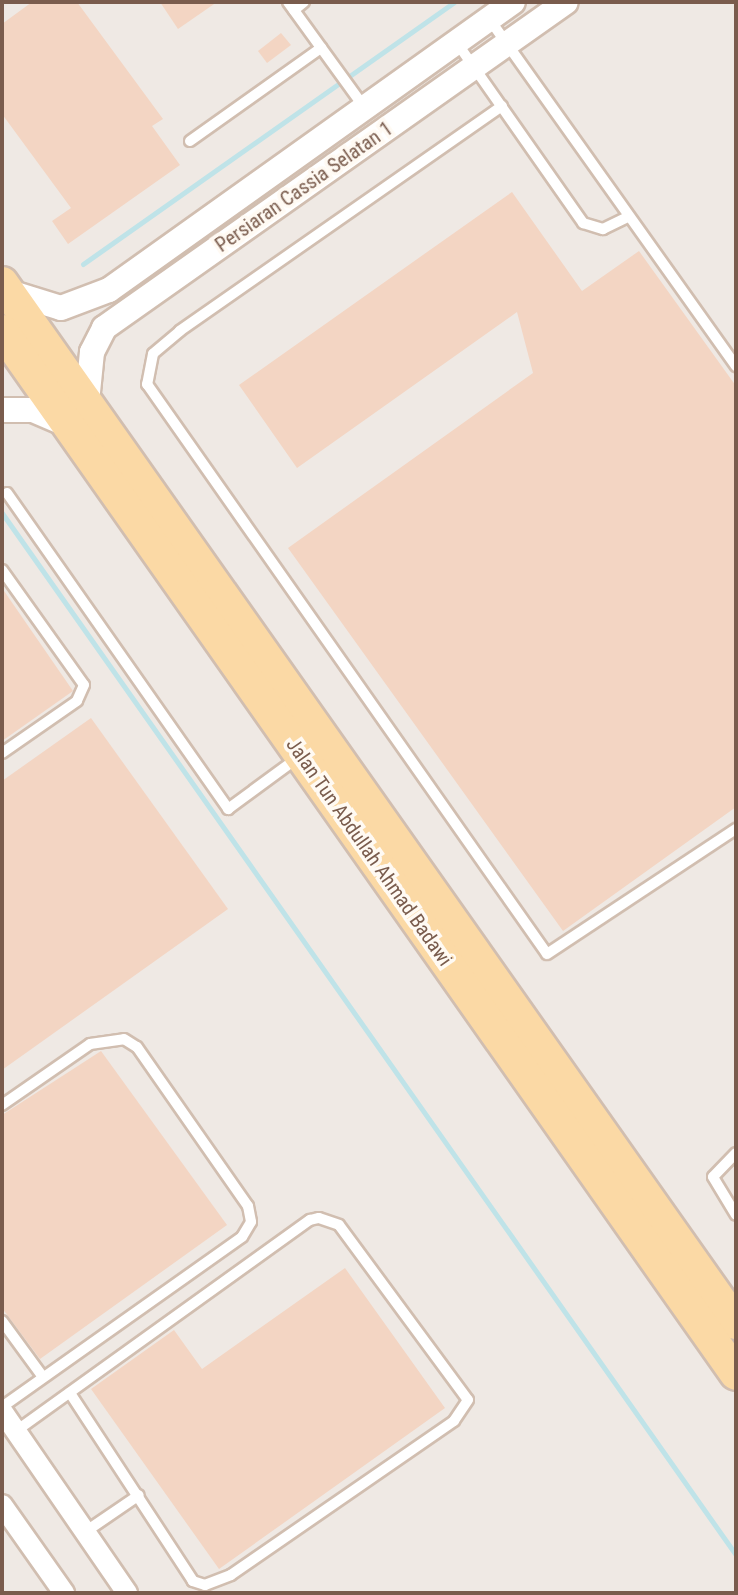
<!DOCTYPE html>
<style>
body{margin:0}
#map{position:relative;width:738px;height:1595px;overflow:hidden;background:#fdf6ec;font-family:"Roboto Condensed",sans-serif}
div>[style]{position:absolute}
.industrial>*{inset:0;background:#efe9e4}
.stream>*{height:5px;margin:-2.5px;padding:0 2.5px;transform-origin:2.5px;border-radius:2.5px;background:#bfe3e8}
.building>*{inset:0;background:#f3d5c3}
.roads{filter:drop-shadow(2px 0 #d1beb0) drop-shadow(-2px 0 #d1beb0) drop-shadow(0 2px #d1beb0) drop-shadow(0 -2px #d1beb0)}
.service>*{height:10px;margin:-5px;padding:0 5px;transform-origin:5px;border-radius:5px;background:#fff}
.minor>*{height:20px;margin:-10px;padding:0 10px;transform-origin:10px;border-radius:10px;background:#fff}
.tertiary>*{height:24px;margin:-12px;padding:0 12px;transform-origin:12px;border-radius:12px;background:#fff}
.primary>*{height:32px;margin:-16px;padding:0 16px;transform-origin:16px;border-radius:16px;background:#fbd9a5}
span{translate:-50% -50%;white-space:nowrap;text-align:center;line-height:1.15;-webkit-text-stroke:7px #fffaf3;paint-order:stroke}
.street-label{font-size:20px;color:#7a5c4d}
.frame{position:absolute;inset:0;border:4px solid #7a5c4d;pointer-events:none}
</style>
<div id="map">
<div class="industrial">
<i style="clip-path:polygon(2px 2px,736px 2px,736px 1593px,2px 1593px)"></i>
</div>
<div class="stream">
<i style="left:83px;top:264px;width:454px;rotate:-35.2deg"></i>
<i style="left:2px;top:513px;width:1275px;rotate:54.84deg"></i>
</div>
<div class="building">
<i style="clip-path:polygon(32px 2px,77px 2px,163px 119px,152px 126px,180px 165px,68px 244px,52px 221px,71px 208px,2px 114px,2px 24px)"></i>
<i style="clip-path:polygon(160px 2px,217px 2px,178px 29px)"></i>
<i style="clip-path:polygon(281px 33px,291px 45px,267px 63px,258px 51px)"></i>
<i style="clip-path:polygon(512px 192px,582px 291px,639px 251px,736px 386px,736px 807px,563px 931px,288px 548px,533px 373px,517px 312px,297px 468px,239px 385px)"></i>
<i style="clip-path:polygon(2px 588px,73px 691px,2px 741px)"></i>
<i style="clip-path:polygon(91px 718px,228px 909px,2px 1070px,2px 781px)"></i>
<i style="clip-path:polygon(101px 1051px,227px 1225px,40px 1359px,2px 1308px,2px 1115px)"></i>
<i style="clip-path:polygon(345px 1268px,445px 1408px,219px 1569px,91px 1389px,174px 1330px,202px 1369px)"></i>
</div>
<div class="roads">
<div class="service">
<i style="left:288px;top:2px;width:130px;rotate:54.1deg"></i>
<i style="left:294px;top:10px;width:13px;rotate:-39deg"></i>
<i style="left:490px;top:20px;width:425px;rotate:54.6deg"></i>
<i style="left:457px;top:43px;width:220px;rotate:55deg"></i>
<i style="left:583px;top:223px;width:21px;rotate:17deg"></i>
<i style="left:603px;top:229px;width:28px;rotate:-26deg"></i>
<i style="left:502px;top:106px;width:393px;rotate:145.1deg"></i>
<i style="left:180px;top:331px;width:35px;rotate:140deg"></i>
<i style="left:153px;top:354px;width:31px;rotate:101deg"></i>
<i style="left:147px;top:384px;width:696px;rotate:54.94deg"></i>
<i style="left:547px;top:954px;width:227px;rotate:-33.5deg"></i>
<i style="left:190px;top:141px;width:161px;rotate:-35.4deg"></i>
<i style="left:7px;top:493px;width:386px;rotate:55deg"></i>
<i style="left:228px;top:809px;width:84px;rotate:-36.3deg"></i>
<i style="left:2px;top:570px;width:141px;rotate:54.5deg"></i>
<i style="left:84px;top:685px;width:17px;rotate:114deg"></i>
<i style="left:77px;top:701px;width:91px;rotate:145.3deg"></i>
<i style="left:2px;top:1105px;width:107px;rotate:-34.7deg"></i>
<i style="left:90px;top:1044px;width:34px;rotate:-8deg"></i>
<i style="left:124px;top:1039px;width:15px;rotate:32deg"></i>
<i style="left:137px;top:1047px;width:194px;rotate:55.1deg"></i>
<i style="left:248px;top:1206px;width:16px;rotate:79deg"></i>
<i style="left:251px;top:1222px;width:17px;rotate:121deg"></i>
<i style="left:242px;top:1237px;width:294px;rotate:144.7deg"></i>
<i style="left:736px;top:1153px;width:33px;rotate:134deg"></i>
<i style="left:713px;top:1177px;width:44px;rotate:58.8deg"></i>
<i style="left:2px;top:1321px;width:69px;rotate:53.8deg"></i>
<i style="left:16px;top:1431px;width:362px;rotate:-35.7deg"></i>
<i style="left:310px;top:1220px;width:9px;rotate:-13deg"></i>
<i style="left:319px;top:1218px;width:21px;rotate:19deg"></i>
<i style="left:339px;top:1225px;width:217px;rotate:53.6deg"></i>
<i style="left:468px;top:1400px;width:25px;rotate:124deg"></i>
<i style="left:454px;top:1421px;width:271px;rotate:145.4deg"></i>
<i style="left:231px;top:1575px;width:28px;rotate:159deg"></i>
<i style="left:205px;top:1585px;width:13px;rotate:-162deg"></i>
<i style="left:193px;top:1581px;width:225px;rotate:-123.2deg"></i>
<i style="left:85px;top:1532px;width:65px;rotate:-34.4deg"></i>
</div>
<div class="minor">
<i style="left:2px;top:1411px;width:221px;rotate:55.5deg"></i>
<i style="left:2px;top:1505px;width:108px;rotate:54.8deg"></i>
</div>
<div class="tertiary">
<i style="left:9px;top:292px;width:54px;rotate:17.1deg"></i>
<i style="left:61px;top:308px;width:51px;rotate:-20.6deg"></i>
<i style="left:109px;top:290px;width:496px;rotate:-35.5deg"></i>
<i style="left:87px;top:402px;width:50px;rotate:-84.3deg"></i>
<i style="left:92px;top:352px;width:27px;rotate:-63deg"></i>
<i style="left:104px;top:328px;width:565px;rotate:-35.21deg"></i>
<i style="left:2px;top:410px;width:31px"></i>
<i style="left:33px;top:410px;width:38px;rotate:23deg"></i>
</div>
<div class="primary">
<i style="left:2px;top:283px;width:1273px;rotate:54.79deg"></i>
<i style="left:2px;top:331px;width:1275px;rotate:54.86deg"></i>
</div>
</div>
<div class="street-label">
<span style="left:304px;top:187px;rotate:-35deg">Persiaran Cassia Selatan 1</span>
<span style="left:369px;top:852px;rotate:55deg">Jalan Tun Abdullah Ahmad Badawi</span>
</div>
<div class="frame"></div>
</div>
